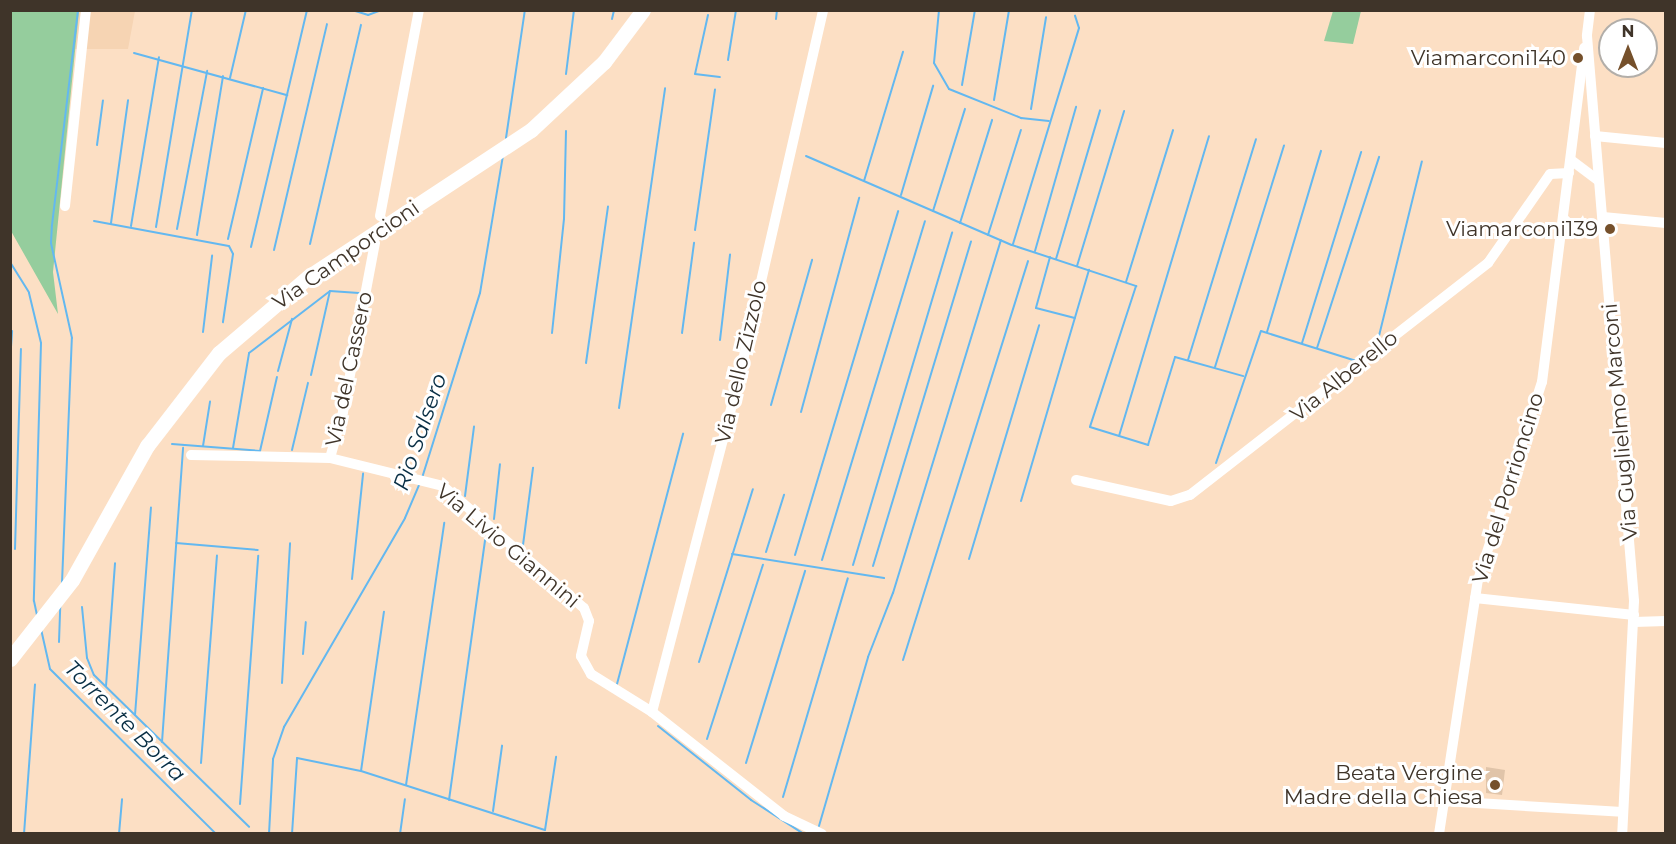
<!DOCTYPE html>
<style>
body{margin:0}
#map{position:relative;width:1676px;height:844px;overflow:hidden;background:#fcdfc4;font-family:Montserrat,sans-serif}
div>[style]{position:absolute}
.built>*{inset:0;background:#f6d4b3}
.green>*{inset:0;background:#95cd9d}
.stream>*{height:2px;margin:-1px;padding:0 1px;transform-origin:1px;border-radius:1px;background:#63b8f0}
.building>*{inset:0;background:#e0c4a9}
.minor>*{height:10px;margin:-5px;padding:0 5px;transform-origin:5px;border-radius:5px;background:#fff}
.secondary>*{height:15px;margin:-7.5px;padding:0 7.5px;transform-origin:7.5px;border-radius:7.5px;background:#fff}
.dots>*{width:16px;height:16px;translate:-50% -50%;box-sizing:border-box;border:3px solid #fff;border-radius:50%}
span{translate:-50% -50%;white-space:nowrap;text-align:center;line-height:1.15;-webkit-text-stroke:6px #fff;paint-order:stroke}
.poi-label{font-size:21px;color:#3f3429}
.right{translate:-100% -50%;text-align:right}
.street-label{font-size:21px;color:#3f3429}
.water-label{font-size:22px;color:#082e44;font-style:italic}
.frame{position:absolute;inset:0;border:12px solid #3f3429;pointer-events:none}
.north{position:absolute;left:1598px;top:18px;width:60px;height:60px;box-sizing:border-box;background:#fff;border:2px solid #b2aea9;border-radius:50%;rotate:0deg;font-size:16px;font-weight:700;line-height:24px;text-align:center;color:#3f3429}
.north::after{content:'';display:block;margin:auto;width:21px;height:27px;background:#75502b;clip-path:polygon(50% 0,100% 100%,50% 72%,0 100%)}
</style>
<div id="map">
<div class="built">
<i style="clip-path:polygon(79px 11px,135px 11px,128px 49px,75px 49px)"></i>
</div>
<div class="green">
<i style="clip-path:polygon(10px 11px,79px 11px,53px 272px,58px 314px,11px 231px)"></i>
<i style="clip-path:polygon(1333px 11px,1361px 11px,1353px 44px,1324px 41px)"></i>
</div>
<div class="stream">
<i style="left:352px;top:10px;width:17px;rotate:17deg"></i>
<i style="left:368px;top:15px;width:15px;rotate:-20deg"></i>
<i style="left:939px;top:10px;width:53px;rotate:95.4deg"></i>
<i style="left:934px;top:63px;width:30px;rotate:60deg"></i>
<i style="left:949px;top:89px;width:78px;rotate:21.9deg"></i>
<i style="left:1021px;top:118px;width:28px;rotate:6deg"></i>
<i style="left:708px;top:15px;width:60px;rotate:102.4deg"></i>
<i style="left:695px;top:74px;width:25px;rotate:7deg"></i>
<i style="left:612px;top:19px;width:9px;rotate:-77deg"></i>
<i style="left:776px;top:19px;width:9px;rotate:-84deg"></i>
<i style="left:134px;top:53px;width:159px;rotate:15.4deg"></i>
<i style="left:728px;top:60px;width:51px;rotate:-80.9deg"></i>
<i style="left:566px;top:74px;width:64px;rotate:-82.9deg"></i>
<i style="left:230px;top:78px;width:70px;rotate:-76.8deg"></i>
<i style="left:962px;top:85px;width:76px;rotate:-80.2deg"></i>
<i style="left:994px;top:100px;width:91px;rotate:-80.5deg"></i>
<i style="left:1031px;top:109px;width:93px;rotate:-80.7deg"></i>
<i style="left:506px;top:138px;width:129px;rotate:-81.6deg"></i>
<i style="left:97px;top:145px;width:45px;rotate:-82.4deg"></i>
<i style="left:806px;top:156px;width:224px;rotate:23.4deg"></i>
<i style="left:1012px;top:245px;width:131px;rotate:18.3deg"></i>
<i style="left:1136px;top:286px;width:148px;rotate:108.1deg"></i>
<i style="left:1090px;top:427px;width:61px;rotate:17.2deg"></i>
<i style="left:1148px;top:445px;width:92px;rotate:-72.9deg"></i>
<i style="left:1175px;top:357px;width:71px;rotate:15.6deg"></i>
<i style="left:864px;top:181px;width:135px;rotate:-73.2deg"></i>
<i style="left:901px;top:195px;width:114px;rotate:-73.6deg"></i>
<i style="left:933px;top:211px;width:107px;rotate:-72.6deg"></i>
<i style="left:94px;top:221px;width:137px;rotate:10.5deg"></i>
<i style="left:229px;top:246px;width:9px;rotate:63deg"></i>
<i style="left:233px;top:254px;width:69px;rotate:98.4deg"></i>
<i style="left:111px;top:223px;width:124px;rotate:-82.1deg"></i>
<i style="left:960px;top:223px;width:108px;rotate:-72.7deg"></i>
<i style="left:131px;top:226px;width:171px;rotate:-80.6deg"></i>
<i style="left:156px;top:227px;width:220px;rotate:-80.6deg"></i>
<i style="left:177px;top:229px;width:161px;rotate:-79.2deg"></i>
<i style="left:695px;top:230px;width:142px;rotate:-81.9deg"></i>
<i style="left:197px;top:235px;width:161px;rotate:-80.7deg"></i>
<i style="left:988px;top:235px;width:110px;rotate:-72.6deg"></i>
<i style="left:228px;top:239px;width:155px;rotate:-76.9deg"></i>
<i style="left:310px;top:244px;width:225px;rotate:-76.9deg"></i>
<i style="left:1013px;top:244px;width:226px;rotate:-73deg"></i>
<i style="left:1079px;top:28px;width:13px;rotate:-108deg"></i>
<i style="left:251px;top:247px;width:244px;rotate:-76.7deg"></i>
<i style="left:274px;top:250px;width:232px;rotate:-76.8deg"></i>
<i style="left:1035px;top:251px;width:150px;rotate:-74.1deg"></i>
<i style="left:1050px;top:257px;width:53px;rotate:105.4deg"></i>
<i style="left:1036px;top:308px;width:40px;rotate:14.4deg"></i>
<i style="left:1056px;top:259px;width:155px;rotate:-73.5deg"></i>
<i style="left:10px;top:262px;width:36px;rotate:58deg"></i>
<i style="left:29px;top:293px;width:51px;rotate:76.5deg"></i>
<i style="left:41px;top:343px;width:258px;rotate:91.6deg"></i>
<i style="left:34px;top:601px;width:14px;rotate:78deg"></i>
<i style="left:1077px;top:266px;width:162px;rotate:-73.1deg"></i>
<i style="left:1126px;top:282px;width:159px;rotate:-72.8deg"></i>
<i style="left:203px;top:332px;width:77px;rotate:-83.2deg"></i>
<i style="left:1267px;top:332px;width:189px;rotate:-73.4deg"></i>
<i style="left:552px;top:333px;width:115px;rotate:-84deg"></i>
<i style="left:564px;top:219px;width:88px;rotate:-88.7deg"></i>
<i style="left:682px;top:333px;width:91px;rotate:-82.4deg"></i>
<i style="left:720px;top:340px;width:86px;rotate:-83.3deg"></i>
<i style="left:1302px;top:343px;width:200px;rotate:-72.8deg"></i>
<i style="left:1377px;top:344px;width:188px;rotate:-76.2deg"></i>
<i style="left:1317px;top:348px;width:201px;rotate:-72deg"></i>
<i style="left:1188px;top:360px;width:231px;rotate:-72.9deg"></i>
<i style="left:10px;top:361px;width:30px;rotate:-86deg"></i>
<i style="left:586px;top:363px;width:158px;rotate:-82deg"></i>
<i style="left:1215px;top:367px;width:232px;rotate:-72.7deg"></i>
<i style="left:278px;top:371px;width:54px;rotate:-74.9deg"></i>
<i style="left:311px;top:375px;width:86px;rotate:-77.3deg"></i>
<i style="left:771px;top:405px;width:151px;rotate:-74.2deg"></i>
<i style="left:619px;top:408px;width:323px;rotate:-81.8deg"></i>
<i style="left:801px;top:412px;width:222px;rotate:-74.8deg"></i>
<i style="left:1119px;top:436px;width:313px;rotate:-73.3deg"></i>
<i style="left:172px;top:444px;width:88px;rotate:4.5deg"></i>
<i style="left:260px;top:451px;width:76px;rotate:-77.1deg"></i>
<i style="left:203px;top:446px;width:45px;rotate:-81deg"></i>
<i style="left:233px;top:448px;width:96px;rotate:-80.4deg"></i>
<i style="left:249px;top:353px;width:102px;rotate:-37.4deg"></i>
<i style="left:330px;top:291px;width:29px;rotate:4deg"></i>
<i style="left:292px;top:450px;width:69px;rotate:-76.6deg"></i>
<i style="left:1216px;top:463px;width:139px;rotate:-71.2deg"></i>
<i style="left:1261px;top:331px;width:100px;rotate:17.5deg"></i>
<i style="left:422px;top:478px;width:194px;rotate:-72.6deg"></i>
<i style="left:480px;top:293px;width:139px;rotate:-80.5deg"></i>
<i style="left:465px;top:496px;width:70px;rotate:-82.6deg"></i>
<i style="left:1021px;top:501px;width:241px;rotate:-73.6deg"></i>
<i style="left:494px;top:519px;width:55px;rotate:-83.8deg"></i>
<i style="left:176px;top:543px;width:82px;rotate:4.9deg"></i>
<i style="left:523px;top:545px;width:78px;rotate:-82.6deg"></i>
<i style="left:15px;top:549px;width:200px;rotate:-88.3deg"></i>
<i style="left:766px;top:552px;width:60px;rotate:-72.5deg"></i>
<i style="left:732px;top:554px;width:154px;rotate:9deg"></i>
<i style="left:795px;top:555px;width:359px;rotate:-73.3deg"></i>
<i style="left:969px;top:559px;width:244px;rotate:-73.3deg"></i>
<i style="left:822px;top:560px;width:354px;rotate:-73.1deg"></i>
<i style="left:853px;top:565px;width:347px;rotate:-73.4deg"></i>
<i style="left:873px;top:566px;width:339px;rotate:-73.2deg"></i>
<i style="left:352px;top:579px;width:106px;rotate:-84deg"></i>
<i style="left:62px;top:583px;width:245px;rotate:-87.7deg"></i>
<i style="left:72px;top:338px;width:97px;rotate:-102.5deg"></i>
<i style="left:51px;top:243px;width:18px;rotate:-87deg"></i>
<i style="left:52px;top:225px;width:217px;rotate:-83.1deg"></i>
<i style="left:82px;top:607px;width:51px;rotate:84.4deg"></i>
<i style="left:87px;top:658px;width:18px;rotate:68deg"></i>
<i style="left:94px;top:675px;width:217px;rotate:44.4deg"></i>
<i style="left:41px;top:629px;width:41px;rotate:77.3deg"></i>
<i style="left:50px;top:669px;width:234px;rotate:44.8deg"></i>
<i style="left:59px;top:642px;width:36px;rotate:-88deg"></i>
<i style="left:303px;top:654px;width:32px;rotate:-85deg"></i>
<i style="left:903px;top:660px;width:418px;rotate:-72.6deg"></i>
<i style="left:699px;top:662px;width:181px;rotate:-72.7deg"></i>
<i style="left:282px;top:683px;width:140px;rotate:-86.7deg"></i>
<i style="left:617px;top:684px;width:259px;rotate:-75.2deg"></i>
<i style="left:106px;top:686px;width:123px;rotate:-85.8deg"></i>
<i style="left:135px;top:715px;width:208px;rotate:-85.6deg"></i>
<i style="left:658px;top:726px;width:119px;rotate:38.5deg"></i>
<i style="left:751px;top:800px;width:63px;rotate:32.7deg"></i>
<i style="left:707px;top:739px;width:183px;rotate:-72.2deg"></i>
<i style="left:162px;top:742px;width:295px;rotate:-85.9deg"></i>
<i style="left:201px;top:763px;width:208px;rotate:-85.6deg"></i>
<i style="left:746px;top:763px;width:201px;rotate:-72.9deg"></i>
<i style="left:361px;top:771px;width:161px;rotate:-81.8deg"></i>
<i style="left:406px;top:785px;width:265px;rotate:-81.7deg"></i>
<i style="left:783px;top:797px;width:228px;rotate:-73.5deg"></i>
<i style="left:449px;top:800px;width:263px;rotate:-82.1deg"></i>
<i style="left:240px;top:804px;width:249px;rotate:-85.8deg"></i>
<i style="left:493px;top:811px;width:66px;rotate:-82.1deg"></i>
<i style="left:819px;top:826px;width:176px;rotate:-73.8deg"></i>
<i style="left:868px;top:657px;width:69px;rotate:-68.7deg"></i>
<i style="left:893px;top:593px;width:369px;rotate:-73deg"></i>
<i style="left:24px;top:834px;width:150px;rotate:-85.8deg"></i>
<i style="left:119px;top:834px;width:35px;rotate:-85deg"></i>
<i style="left:269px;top:834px;width:75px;rotate:-86.9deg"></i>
<i style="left:273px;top:759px;width:34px;rotate:-71deg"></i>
<i style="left:284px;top:727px;width:241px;rotate:-59.9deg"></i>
<i style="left:405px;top:518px;width:38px;rotate:-67deg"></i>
<i style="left:292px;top:834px;width:76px;rotate:-86.2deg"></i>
<i style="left:297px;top:758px;width:65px;rotate:11.5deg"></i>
<i style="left:361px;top:771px;width:193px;rotate:17.8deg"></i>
<i style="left:545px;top:830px;width:74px;rotate:-81.4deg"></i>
<i style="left:400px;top:834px;width:35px;rotate:-82deg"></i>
</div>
<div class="building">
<i style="clip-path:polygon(1486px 767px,1505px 770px,1502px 795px,1486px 793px)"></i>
</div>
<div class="minor">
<i style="left:1590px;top:10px;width:26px;rotate:97deg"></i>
<i style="left:1587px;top:36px;width:567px;rotate:85.24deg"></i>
<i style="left:1634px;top:601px;width:233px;rotate:92.9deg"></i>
<i style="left:1595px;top:136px;width:71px;rotate:5.6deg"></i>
<i style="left:1571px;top:160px;width:35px;rotate:37deg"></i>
<i style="left:65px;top:206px;width:197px;rotate:-83.9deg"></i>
<i style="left:380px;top:216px;width:210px;rotate:-79.3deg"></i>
<i style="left:1603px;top:217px;width:63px;rotate:5.4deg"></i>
<i style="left:191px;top:455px;width:139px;rotate:1.2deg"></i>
<i style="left:330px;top:458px;width:116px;rotate:13.9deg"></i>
<i style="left:443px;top:486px;width:186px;rotate:40.9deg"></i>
<i style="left:584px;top:608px;width:14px;rotate:69deg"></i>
<i style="left:589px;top:621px;width:36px;rotate:103deg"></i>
<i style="left:581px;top:656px;width:21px;rotate:61deg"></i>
<i style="left:591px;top:674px;width:72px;rotate:31.9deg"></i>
<i style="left:652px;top:712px;width:168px;rotate:38.2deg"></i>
<i style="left:784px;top:816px;width:42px;rotate:25.3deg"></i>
<i style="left:330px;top:458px;width:48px;rotate:-74.2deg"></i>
<i style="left:343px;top:412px;width:172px;rotate:-79.3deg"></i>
<i style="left:1076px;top:480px;width:97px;rotate:12.5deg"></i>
<i style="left:1171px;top:501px;width:20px;rotate:-18deg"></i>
<i style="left:1190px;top:495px;width:378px;rotate:-37.9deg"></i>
<i style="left:1488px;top:263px;width:108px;rotate:-55.1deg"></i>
<i style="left:1550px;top:174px;width:19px;rotate:-3deg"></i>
<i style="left:1475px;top:598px;width:160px;rotate:6.1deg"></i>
<i style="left:1634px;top:622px;width:32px;rotate:-2deg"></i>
<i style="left:652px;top:712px;width:341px;rotate:-75.4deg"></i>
<i style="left:738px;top:382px;width:382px;rotate:-77.1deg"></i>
<i style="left:1444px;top:801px;width:178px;rotate:3.5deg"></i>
<i style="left:1439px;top:834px;width:257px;rotate:-81.3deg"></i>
<i style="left:1478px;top:580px;width:208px;rotate:-72.1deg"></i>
<i style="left:1542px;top:382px;width:337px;rotate:-82.8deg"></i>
</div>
<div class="secondary">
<i style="left:10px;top:659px;width:100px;rotate:-51.9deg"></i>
<i style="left:72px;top:580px;width:154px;rotate:-60.8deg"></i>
<i style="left:147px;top:446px;width:118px;rotate:-52.3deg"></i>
<i style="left:219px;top:353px;width:117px;rotate:-40.5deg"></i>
<i style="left:308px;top:277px;width:267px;rotate:-33.4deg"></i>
<i style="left:531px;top:130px;width:100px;rotate:-43deg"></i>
<i style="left:604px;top:62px;width:65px;rotate:-53.1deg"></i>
</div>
<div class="dots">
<i style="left:1578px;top:58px;background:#75502b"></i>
<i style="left:1610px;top:229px;background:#75502b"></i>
<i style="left:1495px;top:785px;background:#75502b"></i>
</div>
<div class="poi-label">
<span class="right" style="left:1566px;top:58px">Viamarconi140</span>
<span class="right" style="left:1598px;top:229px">Viamarconi139</span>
<span class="right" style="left:1483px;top:785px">Beata Vergine<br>Madre della Chiesa</span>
</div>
<div class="street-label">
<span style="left:346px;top:255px;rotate:-35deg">Via Camporcioni</span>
<span style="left:741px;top:362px;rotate:-77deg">Via dello Zizzolo</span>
<span style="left:349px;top:369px;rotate:-78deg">Via del Cassero</span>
<span style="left:1344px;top:376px;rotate:-39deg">Via Alberello</span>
<span style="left:1620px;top:422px;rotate:-95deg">Via Guglielmo Marconi</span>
<span style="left:1508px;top:488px;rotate:-73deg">Via del Porrioncino</span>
<span style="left:508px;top:546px;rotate:40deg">Via Livio Giannini</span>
</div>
<div class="water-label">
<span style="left:420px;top:432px;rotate:-71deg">Rio Salsero</span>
<span style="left:125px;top:721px;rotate:45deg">Torrente Borra</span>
</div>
<div class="frame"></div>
<div class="north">N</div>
</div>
